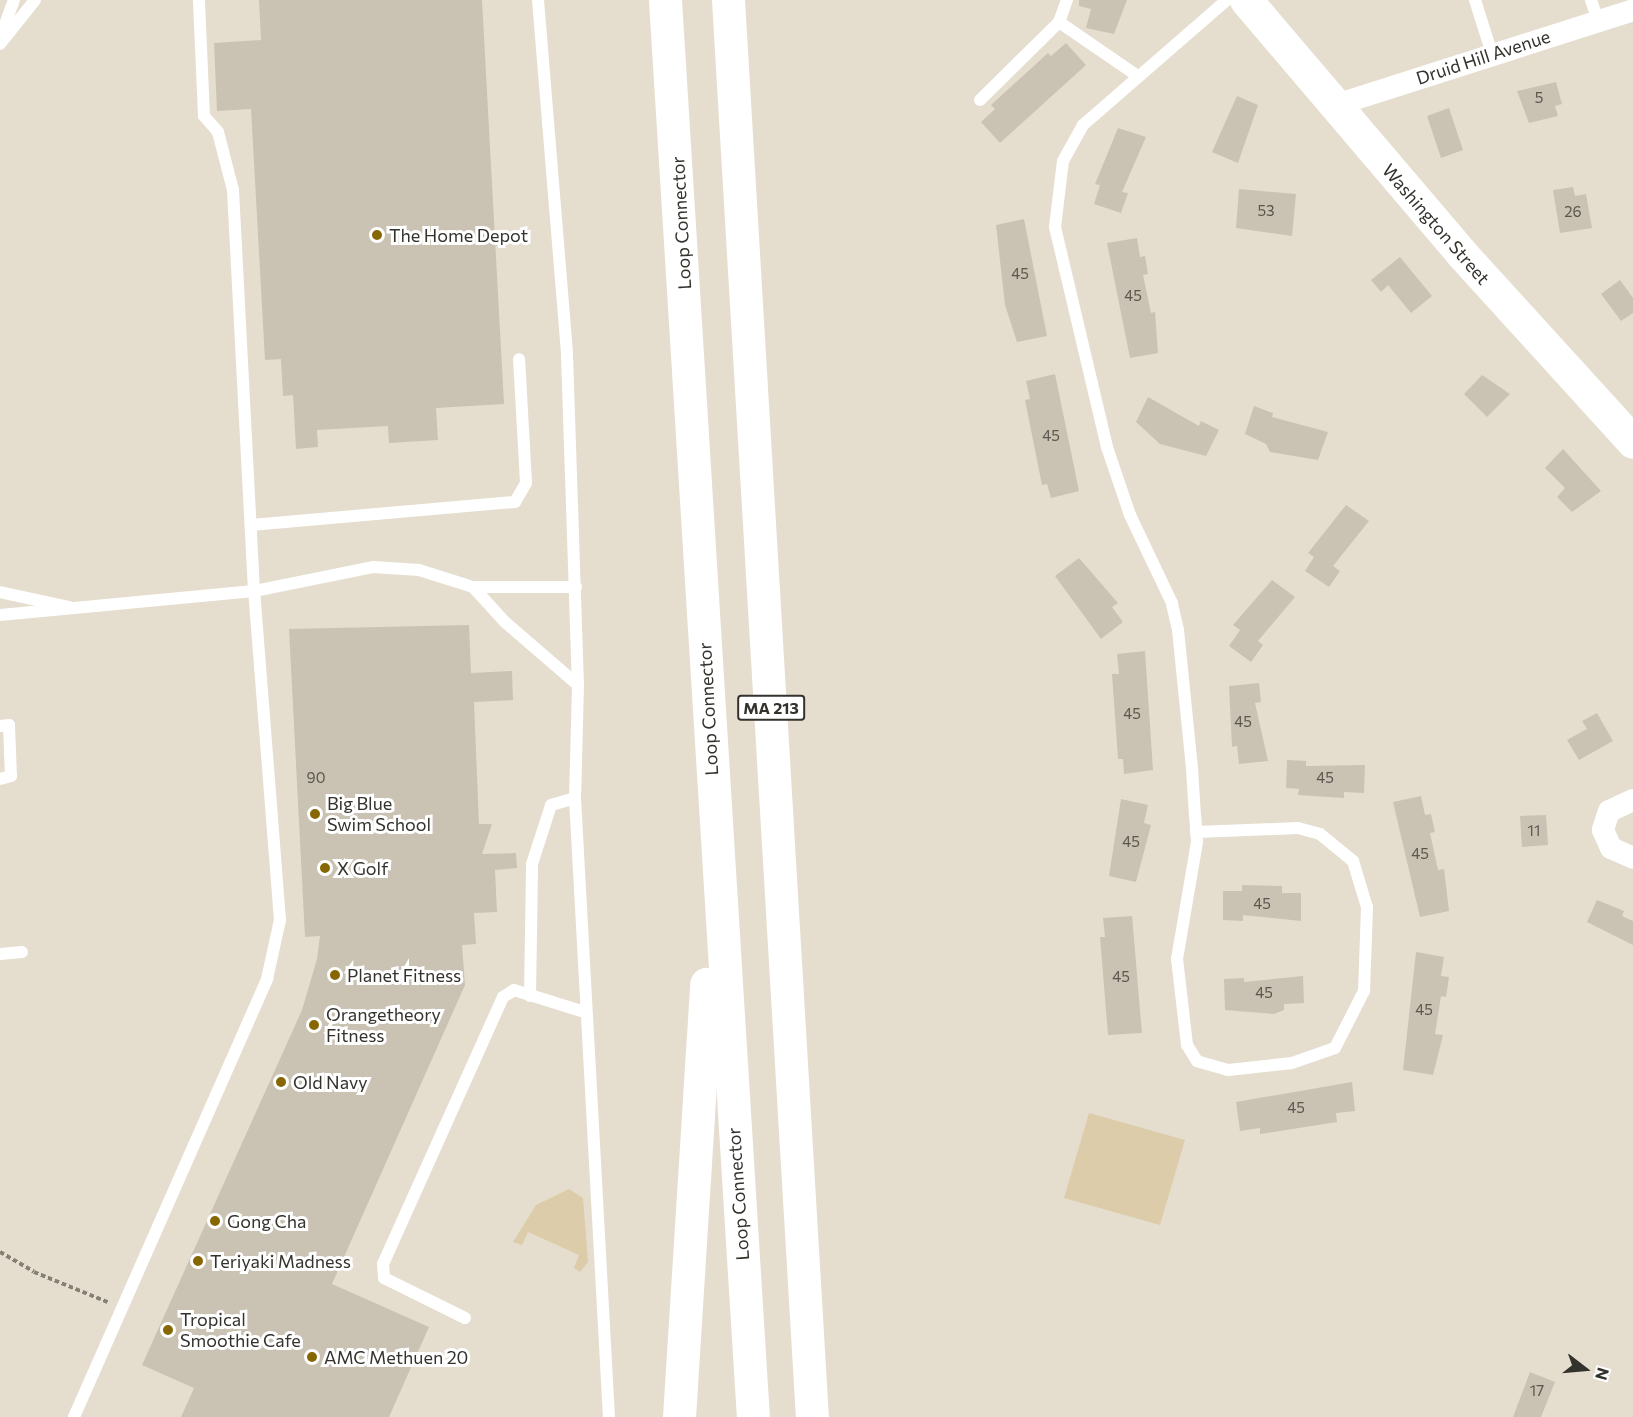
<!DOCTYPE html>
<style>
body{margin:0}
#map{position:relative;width:1633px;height:1417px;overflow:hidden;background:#e5decf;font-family:Commissioner,sans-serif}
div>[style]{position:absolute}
.green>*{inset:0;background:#dccca9}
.building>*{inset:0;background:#cac3b4}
.path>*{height:4px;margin-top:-2px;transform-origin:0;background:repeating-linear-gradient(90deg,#848075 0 4.5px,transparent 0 7.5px)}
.lane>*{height:12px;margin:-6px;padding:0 6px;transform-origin:6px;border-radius:6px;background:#fff}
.street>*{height:22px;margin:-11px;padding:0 11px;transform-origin:11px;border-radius:11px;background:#fff}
.secondary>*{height:33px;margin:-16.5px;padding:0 16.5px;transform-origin:16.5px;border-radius:16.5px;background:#fff}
.highway>*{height:33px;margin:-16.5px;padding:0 16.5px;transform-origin:16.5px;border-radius:16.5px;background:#fff}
.dots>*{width:16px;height:16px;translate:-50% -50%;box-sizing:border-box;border:3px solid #fff;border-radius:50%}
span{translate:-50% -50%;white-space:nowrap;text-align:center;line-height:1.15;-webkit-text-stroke:6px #fff;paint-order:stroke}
.number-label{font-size:15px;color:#5a564e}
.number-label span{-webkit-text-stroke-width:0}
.shield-label span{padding:2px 4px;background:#fff;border:2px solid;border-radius:4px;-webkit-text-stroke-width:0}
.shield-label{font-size:16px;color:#34322c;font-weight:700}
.street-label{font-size:18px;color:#34322c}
.poi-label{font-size:18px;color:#34322c}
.left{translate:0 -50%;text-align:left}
.north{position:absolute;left:1555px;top:1339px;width:60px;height:60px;-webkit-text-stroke:4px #fff;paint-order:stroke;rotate:106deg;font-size:16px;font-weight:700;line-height:24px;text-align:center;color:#34322c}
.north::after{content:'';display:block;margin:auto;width:21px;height:27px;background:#34322c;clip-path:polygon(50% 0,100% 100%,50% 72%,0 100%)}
</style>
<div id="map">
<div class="green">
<i style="clip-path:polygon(1089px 1113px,1185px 1140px,1160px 1225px,1064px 1198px)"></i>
<i style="clip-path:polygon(569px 1189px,583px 1198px,588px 1262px,580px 1272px,574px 1268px,579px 1255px,528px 1232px,522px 1245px,513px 1242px,536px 1205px)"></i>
</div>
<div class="building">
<i style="clip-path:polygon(259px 0,482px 0,504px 404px,436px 408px,438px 440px,389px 443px,388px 426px,317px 430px,318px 447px,296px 449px,293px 395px,283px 396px,281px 359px,265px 360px,251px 109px,217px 111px,214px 43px,261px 40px)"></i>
<i style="clip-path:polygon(1079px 0,1127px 0,1114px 34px,1086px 28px,1091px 9px,1079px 6px)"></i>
<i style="clip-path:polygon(1066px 43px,1086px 65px,1000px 143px,981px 122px,995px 109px,991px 105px,1048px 53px,1051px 56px)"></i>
<i style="clip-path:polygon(1556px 82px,1562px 104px,1555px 106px,1558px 116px,1529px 123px,1517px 91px)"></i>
<i style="clip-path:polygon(1237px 96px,1258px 105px,1238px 163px,1212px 152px)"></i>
<i style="clip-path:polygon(1449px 108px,1463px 150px,1441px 158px,1427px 116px)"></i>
<i style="clip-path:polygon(1118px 128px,1146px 137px,1122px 192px,1128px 193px,1121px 213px,1094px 204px,1100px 185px,1095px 184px)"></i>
<i style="clip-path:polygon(1573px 187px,1575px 196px,1586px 194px,1592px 228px,1560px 233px,1553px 190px)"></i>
<i style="clip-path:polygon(1239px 189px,1296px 194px,1292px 236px,1236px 228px)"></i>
<i style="clip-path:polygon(1024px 219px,1047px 336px,1017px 342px,1005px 305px,996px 225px)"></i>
<i style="clip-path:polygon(1137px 238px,1140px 257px,1145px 256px,1148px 274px,1143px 275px,1151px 313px,1155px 312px,1158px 353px,1130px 358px,1107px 243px)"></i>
<i style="clip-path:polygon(1400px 257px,1432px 296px,1411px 313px,1388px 285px,1381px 292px,1371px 280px)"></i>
<i style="clip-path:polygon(1620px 280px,1633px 298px,1633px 313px,1621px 321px,1601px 294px)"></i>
<i style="clip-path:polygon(1055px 374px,1079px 491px,1051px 498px,1047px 484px,1042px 485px,1025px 400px,1030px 399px,1026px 381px)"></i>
<i style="clip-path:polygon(1482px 375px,1510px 394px,1487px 417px,1464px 394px)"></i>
<i style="clip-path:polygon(1148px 397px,1199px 426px,1201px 421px,1219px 430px,1206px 456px,1160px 444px,1136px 422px)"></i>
<i style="clip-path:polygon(1254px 406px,1273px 413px,1272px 417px,1328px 432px,1318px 460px,1270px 452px,1266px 444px,1245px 434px)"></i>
<i style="clip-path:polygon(1563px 449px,1601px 491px,1572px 512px,1557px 497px,1565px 488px,1545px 468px)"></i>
<i style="clip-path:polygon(1346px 505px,1369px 521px,1333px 566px,1340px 571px,1329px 587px,1305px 571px,1314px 557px,1308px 553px)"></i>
<i style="clip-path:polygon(1079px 558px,1118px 603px,1112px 607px,1123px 622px,1101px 639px,1055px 576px)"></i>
<i style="clip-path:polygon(1272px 580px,1295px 597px,1258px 641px,1263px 645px,1251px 662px,1229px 646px,1240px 630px,1233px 625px)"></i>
<i style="clip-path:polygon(469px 625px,471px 673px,512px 671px,513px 700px,474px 702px,479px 824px,492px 824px,482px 854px,516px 853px,517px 868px,495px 870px,497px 912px,474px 913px,476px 944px,462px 945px,465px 985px,332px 1284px,429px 1327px,389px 1417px,181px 1417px,194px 1388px,142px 1365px,302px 1010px,317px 959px,320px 936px,305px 937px,289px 629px)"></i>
<i style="clip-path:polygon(1145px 651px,1153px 770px,1124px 774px,1123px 759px,1118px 759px,1112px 674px,1119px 674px,1117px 654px)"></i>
<i style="clip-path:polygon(1259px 683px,1261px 702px,1255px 703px,1268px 761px,1239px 764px,1237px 746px,1232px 747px,1229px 686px)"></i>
<i style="clip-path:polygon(1597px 713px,1613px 741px,1579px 760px,1567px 740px,1587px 729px,1582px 721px)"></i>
<i style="clip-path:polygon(1287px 760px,1306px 761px,1306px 766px,1365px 765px,1364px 793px,1344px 792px,1344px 798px,1298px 795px,1299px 789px,1286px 788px)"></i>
<i style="clip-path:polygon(1421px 796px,1425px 815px,1431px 814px,1435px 832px,1430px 833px,1438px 870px,1444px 869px,1449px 911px,1420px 917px,1393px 802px)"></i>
<i style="clip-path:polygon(1121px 799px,1148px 805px,1144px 823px,1151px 825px,1136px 882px,1109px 876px)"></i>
<i style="clip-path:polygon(1546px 815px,1548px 845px,1522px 847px,1520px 816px)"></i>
<i style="clip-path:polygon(1242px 885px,1282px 886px,1282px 893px,1301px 893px,1301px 921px,1243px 915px,1243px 921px,1223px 920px,1223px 891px,1242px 891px)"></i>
<i style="clip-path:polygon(1597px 900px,1624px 911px,1622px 916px,1633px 921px,1633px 945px,1587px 922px)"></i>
<i style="clip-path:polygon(1132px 916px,1142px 1033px,1108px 1035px,1100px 937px,1105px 937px,1103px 918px)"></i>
<i style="clip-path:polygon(1416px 952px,1444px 957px,1441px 976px,1449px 977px,1446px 997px,1441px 996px,1435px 1034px,1443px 1035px,1433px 1075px,1403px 1070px)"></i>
<i style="clip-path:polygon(1303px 976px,1304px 1003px,1284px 1004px,1284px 1010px,1274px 1014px,1225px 1010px,1224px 979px,1244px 978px,1244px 982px)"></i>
<i style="clip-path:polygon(1352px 1082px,1355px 1111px,1336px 1113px,1337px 1122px,1260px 1134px,1260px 1128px,1240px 1131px,1236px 1102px)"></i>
<i style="clip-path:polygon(1530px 1372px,1555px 1382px,1541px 1417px,1513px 1417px)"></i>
</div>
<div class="path">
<i style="left:0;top:1252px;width:39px;rotate:30deg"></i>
<i style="left:34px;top:1272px;width:82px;rotate:22.2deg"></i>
</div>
<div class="lane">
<i style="left:538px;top:0;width:356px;rotate:85.3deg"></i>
<i style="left:567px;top:355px;width:330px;rotate:88.1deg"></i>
<i style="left:578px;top:685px;width:113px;rotate:91.5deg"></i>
<i style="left:575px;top:798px;width:620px;rotate:86.86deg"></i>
<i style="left:1067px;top:0;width:23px;rotate:110deg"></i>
<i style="left:1059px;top:22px;width:93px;rotate:34.5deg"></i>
<i style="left:1475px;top:0;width:57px;rotate:72.5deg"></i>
<i style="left:1591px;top:0;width:21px;rotate:71deg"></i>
<i style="left:0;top:38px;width:40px;rotate:-69.8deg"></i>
<i style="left:0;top:44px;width:56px;rotate:-51.5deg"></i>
<i style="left:980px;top:100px;width:111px;rotate:-44.6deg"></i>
<i style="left:251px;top:525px;width:265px;rotate:-5deg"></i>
<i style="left:515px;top:502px;width:22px;rotate:-60deg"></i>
<i style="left:526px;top:483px;width:124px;rotate:-93.2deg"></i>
<i style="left:473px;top:587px;width:47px;rotate:47.6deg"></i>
<i style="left:505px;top:622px;width:96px;rotate:40.8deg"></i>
<i style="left:0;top:592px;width:71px;rotate:12.3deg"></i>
<i style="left:0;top:615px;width:255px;rotate:-5.4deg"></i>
<i style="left:254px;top:591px;width:121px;rotate:-11.4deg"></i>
<i style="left:373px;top:567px;width:46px;rotate:3.7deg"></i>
<i style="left:419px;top:570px;width:57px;rotate:17.5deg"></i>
<i style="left:473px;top:587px;width:103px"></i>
<i style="left:0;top:726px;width:9px;rotate:-6deg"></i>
<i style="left:9px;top:725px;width:51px;rotate:87.8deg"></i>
<i style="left:11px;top:776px;width:11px;rotate:165deg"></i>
<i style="left:1196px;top:832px;width:102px;rotate:-2.2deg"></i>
<i style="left:1298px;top:828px;width:23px;rotate:15deg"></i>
<i style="left:1320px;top:834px;width:43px;rotate:39.3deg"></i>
<i style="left:1353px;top:861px;width:48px;rotate:73.1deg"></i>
<i style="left:1367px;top:907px;width:84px;rotate:92deg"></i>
<i style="left:1364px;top:991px;width:64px;rotate:117deg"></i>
<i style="left:1335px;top:1048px;width:46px;rotate:160.8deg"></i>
<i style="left:1292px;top:1063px;width:64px;rotate:173.8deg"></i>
<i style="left:1228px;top:1070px;width:32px;rotate:-164deg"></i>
<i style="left:1197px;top:1061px;width:19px;rotate:-122deg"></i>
<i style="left:1187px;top:1045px;width:87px;rotate:-96.6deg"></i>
<i style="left:1177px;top:959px;width:119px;rotate:-80.3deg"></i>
<i style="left:1197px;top:842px;width:26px;rotate:-94deg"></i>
<i style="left:1195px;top:816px;width:48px;rotate:-93.6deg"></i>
<i style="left:1192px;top:768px;width:139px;rotate:-95.8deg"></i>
<i style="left:1178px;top:630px;width:28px;rotate:-103deg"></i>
<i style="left:1172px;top:603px;width:98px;rotate:-115.5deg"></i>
<i style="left:1130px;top:515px;width:72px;rotate:-108.7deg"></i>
<i style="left:1107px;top:447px;width:226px;rotate:-103.3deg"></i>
<i style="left:1055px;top:227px;width:66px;rotate:-83.1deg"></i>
<i style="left:1063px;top:161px;width:41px;rotate:-60.9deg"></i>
<i style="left:1083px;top:125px;width:191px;rotate:-41deg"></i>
<i style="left:0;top:954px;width:22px;rotate:-5deg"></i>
<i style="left:530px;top:996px;width:132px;rotate:-89.1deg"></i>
<i style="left:532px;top:864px;width:62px;rotate:-72.1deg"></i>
<i style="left:551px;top:805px;width:25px;rotate:-16deg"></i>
<i style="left:465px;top:1318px;width:90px;rotate:-153.7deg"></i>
<i style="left:384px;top:1278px;width:14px;rotate:-94deg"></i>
<i style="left:383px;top:1264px;width:293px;rotate:-65.8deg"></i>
<i style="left:503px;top:997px;width:13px;rotate:-32deg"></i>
<i style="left:514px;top:990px;width:73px;rotate:17.4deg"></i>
<i style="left:74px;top:1417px;width:479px;rotate:-66.2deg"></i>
<i style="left:267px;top:979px;width:60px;rotate:-77.6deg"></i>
<i style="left:280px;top:920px;width:330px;rotate:-94.5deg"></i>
<i style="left:254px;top:591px;width:402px;rotate:-93deg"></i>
<i style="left:233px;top:190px;width:60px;rotate:-104.5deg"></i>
<i style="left:218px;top:132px;width:21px;rotate:-131deg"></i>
<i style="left:204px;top:116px;width:116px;rotate:-92.5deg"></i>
</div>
<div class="street">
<i style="left:1333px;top:106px;width:315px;rotate:-17.7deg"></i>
<i style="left:1633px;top:800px;width:26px;rotate:155deg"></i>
<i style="left:1609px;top:811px;width:20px;rotate:108deg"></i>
<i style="left:1603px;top:830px;width:20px;rotate:66deg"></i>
<i style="left:1611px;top:848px;width:24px;rotate:24deg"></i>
</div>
<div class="secondary">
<i style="left:1246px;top:0;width:333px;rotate:49.6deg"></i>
<i style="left:1462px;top:254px;width:254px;rotate:47.7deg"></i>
</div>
<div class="highway">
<i style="left:665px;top:0;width:1420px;rotate:86.45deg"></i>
<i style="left:728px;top:0;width:1419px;rotate:86.61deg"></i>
<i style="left:679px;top:1417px;width:434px;rotate:-86.4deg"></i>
</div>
<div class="dots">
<i style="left:377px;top:235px;background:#876702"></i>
<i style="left:315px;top:814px;background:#876702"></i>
<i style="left:325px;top:868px;background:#876702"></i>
<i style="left:335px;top:975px;background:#876702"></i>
<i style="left:314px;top:1025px;background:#876702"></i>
<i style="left:281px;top:1082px;background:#876702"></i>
<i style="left:215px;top:1221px;background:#876702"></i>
<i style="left:198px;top:1261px;background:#876702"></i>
<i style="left:168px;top:1330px;background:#876702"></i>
<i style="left:312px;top:1357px;background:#876702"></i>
</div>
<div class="number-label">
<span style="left:1539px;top:98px">5</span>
<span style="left:1266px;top:211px">53</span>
<span style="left:1573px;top:212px">26</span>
<span style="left:1020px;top:274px">45</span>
<span style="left:1133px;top:296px">45</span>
<span style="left:1051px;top:436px">45</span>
<span style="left:1132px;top:714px">45</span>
<span style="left:1243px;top:722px">45</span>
<span style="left:316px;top:778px">90</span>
<span style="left:1325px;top:778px">45</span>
<span style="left:1534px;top:831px">11</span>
<span style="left:1131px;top:842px">45</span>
<span style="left:1420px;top:854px">45</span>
<span style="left:1262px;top:904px">45</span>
<span style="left:1121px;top:977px">45</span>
<span style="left:1264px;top:993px">45</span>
<span style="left:1424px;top:1010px">45</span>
<span style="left:1296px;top:1108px">45</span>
<span style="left:1537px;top:1391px">17</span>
</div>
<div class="shield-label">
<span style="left:771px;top:708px">MA 213</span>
</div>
<div class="street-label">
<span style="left:1483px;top:57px;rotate:-18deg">Druid Hill Avenue</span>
<span style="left:681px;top:223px;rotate:-93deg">Loop Connector</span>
<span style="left:1436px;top:224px;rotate:49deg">Washington Street</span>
<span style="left:708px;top:709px;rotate:-93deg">Loop Connector</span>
<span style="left:738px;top:1194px;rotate:-94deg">Loop Connector</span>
</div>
<div class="poi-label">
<span class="left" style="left:389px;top:235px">The Home Depot</span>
<span class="left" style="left:327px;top:814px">Big Blue<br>Swim School</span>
<span class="left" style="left:337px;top:868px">X Golf</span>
<span class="left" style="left:347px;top:975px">Planet Fitness</span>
<span class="left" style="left:326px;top:1025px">Orangetheory<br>Fitness</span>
<span class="left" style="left:293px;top:1082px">Old Navy</span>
<span class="left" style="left:227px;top:1221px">Gong Cha</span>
<span class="left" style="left:210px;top:1261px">Teriyaki Madness</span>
<span class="left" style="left:180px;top:1330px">Tropical<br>Smoothie Cafe</span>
<span class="left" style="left:324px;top:1357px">AMC Methuen 20</span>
</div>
<div class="north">N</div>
</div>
